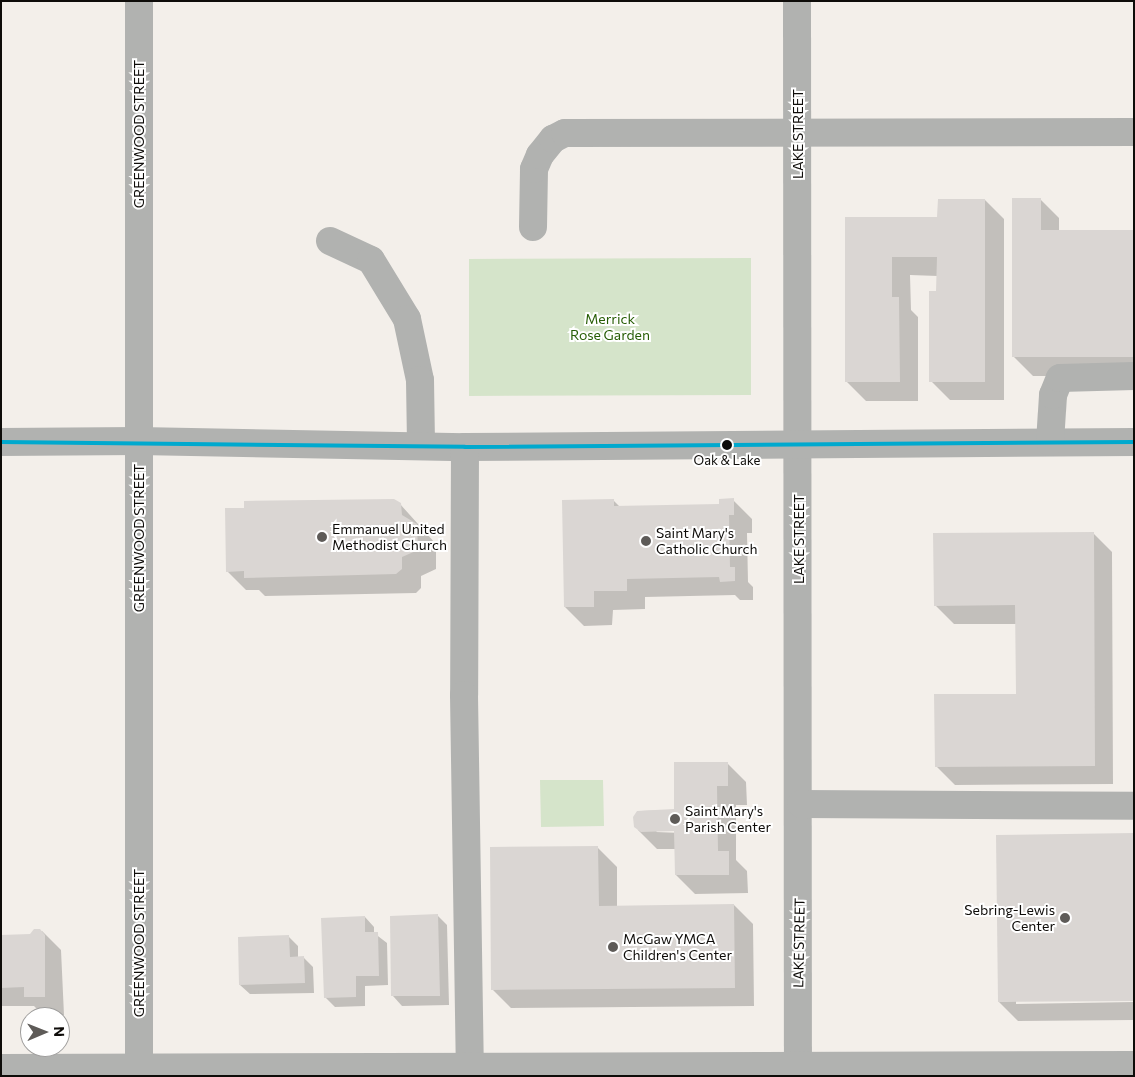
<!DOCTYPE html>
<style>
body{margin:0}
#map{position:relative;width:1135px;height:1077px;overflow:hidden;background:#f3efea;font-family:Commissioner,sans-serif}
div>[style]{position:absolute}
.green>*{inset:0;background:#d5e4ca}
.shadow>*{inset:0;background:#0003}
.building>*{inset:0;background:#dad6d3}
.minor>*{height:28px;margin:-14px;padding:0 14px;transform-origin:14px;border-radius:14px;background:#b1b2b0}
.bus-1>*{height:4px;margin:-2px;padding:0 2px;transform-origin:2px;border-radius:2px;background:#00a9ce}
.dots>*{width:14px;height:14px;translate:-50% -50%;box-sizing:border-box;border:2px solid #fff;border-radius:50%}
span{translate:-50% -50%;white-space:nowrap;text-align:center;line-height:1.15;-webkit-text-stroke:4px #fff;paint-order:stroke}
.bus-label{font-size:13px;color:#0e0c09}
.street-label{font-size:14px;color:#0e0c09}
.park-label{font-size:14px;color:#285e07}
.poi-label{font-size:14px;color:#0e0c09}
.left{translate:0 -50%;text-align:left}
.right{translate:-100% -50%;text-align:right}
.frame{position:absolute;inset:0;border:2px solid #0e0c09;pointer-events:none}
.north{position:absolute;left:20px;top:1007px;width:50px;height:50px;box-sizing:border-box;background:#fff;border:1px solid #9f9e9d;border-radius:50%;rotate:89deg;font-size:14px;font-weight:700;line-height:20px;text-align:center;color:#0e0c09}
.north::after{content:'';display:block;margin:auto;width:18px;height:22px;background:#5e5b58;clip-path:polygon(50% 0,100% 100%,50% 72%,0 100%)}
</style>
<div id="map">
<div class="green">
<i style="clip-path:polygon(751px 258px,751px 395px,469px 396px,469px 259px)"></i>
<i style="clip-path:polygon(540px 780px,603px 780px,604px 826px,541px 827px)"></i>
</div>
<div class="shadow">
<i style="clip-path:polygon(1040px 199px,1059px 218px,1059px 231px,1134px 231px,1134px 376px,1033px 376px,1014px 357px)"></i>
<i style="clip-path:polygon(985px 200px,1004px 219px,1004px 400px,950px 400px,931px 381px,938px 276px,910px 275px,911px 310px,918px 317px,918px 401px,866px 401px,847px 382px,847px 218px,939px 218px)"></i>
<i style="clip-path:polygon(613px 500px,621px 508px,720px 505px,733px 500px,752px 519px,752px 533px,747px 533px,748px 582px,753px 587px,753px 600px,740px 600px,735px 595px,645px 597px,645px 609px,613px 610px,612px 625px,584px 626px,565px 607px)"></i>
<i style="clip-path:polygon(400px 504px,436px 544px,436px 569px,421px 576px,421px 588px,416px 593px,265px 596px,259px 590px,246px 590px,227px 571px)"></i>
<i style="clip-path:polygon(1093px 533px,1112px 552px,1113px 784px,955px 785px,936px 766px,1017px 695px,1017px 624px,954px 624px,935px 605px)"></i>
<i style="clip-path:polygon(evenodd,727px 763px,746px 782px,747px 805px,736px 805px,736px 860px,747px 871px,748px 893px,695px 894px,676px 875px,676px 849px,657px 849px,638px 830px,634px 817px,641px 811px,675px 810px,727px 763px,658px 830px,681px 830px,681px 833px,656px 832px,658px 830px)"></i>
<i style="clip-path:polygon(598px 848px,617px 867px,617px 907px,734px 905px,753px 924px,754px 1006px,511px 1008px,492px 989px)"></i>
<i style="clip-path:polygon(438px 916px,447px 925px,449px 1005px,402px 1006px,393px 996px)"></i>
<i style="clip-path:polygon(365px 917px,374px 927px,374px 933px,387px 943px,388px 985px,365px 986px,365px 1006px,335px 1007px,325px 997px)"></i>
<i style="clip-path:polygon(42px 931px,61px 950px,64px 1015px,44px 1016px,34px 1006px,1px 1006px,1px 936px,30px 936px)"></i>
<i style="clip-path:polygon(288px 936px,298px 946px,298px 958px,304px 958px,313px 967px,314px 993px,250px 994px,240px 985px)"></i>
<i style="clip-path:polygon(1016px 1001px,1016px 1004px,1134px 1002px,1134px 1020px,1018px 1021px,999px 1002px)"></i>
</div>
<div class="building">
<i style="clip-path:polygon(1012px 198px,1041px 198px,1041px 230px,1134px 230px,1134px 357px,1012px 357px)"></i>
<i style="clip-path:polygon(938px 199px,985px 199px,985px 382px,929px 382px,929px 291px,936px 291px,937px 257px,892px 257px,892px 297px,899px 297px,900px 382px,845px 382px,845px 217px,937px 217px)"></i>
<i style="clip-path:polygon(734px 498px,734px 515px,729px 515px,730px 567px,735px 567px,735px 581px,720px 582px,719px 577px,627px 579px,627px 591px,594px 591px,594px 607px,564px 607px,562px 500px,614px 499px,614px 506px,719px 504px,719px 499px)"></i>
<i style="clip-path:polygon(394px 499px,401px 503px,402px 515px,417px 524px,418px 550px,402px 557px,402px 569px,396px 574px,244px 578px,244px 571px,226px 572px,225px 508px,244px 508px,244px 501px)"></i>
<i style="clip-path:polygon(1094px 532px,1095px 766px,935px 767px,934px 694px,1016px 694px,1015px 605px,934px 606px,933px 533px)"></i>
<i style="clip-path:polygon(674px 762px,728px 762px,728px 786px,717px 786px,718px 851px,729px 851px,729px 875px,675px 875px,674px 831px,641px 832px,634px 827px,633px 817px,637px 811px,674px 809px)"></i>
<i style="clip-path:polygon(1134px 833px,1134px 1001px,998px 1002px,996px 835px)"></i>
<i style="clip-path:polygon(598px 846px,599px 906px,734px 904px,735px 988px,491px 990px,490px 847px)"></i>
<i style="clip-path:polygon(438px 914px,440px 996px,391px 996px,390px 916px)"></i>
<i style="clip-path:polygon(365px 916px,365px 932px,378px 932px,379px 976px,356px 976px,356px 997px,324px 998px,321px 918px)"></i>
<i style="clip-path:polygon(40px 929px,45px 935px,45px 997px,24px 997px,24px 987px,1px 988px,1px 935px,30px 934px,34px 929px)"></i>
<i style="clip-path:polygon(289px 935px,290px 957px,304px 956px,305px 983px,239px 985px,238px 937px)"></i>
</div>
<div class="minor">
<i style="left:797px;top:1px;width:1075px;rotate:89.95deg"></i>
<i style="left:533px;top:227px;width:58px;rotate:-89deg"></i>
<i style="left:534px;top:169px;width:15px;rotate:-67deg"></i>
<i style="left:540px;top:155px;width:21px;rotate:-51deg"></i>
<i style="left:553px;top:139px;width:13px;rotate:-27deg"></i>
<i style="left:565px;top:133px;width:569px;rotate:-0.1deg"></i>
<i style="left:330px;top:241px;width:45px;rotate:24.9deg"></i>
<i style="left:371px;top:260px;width:69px;rotate:58.6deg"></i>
<i style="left:407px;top:319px;width:62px;rotate:78deg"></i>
<i style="left:420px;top:380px;width:66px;rotate:89.1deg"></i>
<i style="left:1px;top:442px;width:138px;rotate:-0.4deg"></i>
<i style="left:139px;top:441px;width:326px;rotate:1.1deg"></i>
<i style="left:465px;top:447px;width:669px;rotate:-0.43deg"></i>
<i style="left:1050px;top:442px;width:47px;rotate:-86.3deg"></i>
<i style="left:1053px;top:395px;width:18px;rotate:-68deg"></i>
<i style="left:1060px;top:378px;width:74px;rotate:-1.5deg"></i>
<i style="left:465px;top:447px;width:248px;rotate:90.2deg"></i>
<i style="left:464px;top:695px;width:371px;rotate:89.1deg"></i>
<i style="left:801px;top:804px;width:333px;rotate:0.3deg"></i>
<i style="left:1px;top:1068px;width:1133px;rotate:-0.15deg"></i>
<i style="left:139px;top:1076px;width:1075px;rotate:-90deg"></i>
</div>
<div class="bus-1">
<i style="left:1px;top:442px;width:464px;rotate:0.6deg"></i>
<i style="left:465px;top:447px;width:669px;rotate:-0.43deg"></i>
</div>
<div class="dots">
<i style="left:727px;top:445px;background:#0e0c09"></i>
<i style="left:322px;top:537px;background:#5e5b58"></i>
<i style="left:646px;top:541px;background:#5e5b58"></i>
<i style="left:675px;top:819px;background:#5e5b58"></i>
<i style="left:1065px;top:918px;background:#5e5b58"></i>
<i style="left:613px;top:947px;background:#5e5b58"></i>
</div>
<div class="bus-label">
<span style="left:727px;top:460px">Oak &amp; Lake</span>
</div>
<div class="street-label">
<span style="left:139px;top:134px;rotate:-90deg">GREENWOOD STREET</span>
<span style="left:798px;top:134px;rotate:-90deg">LAKE STREET</span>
<span style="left:139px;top:538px;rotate:-90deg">GREENWOOD STREET</span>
<span style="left:799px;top:539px;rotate:-90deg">LAKE STREET</span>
<span style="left:139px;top:943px;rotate:-90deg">GREENWOOD STREET</span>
<span style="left:799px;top:943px;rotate:-89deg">LAKE STREET</span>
</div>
<div class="park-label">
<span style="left:610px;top:327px">Merrick<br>Rose Garden</span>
</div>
<div class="poi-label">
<span class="left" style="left:332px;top:537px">Emmanuel United<br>Methodist Church</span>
<span class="left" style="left:656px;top:541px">Saint Mary's<br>Catholic Church</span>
<span class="left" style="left:685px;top:819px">Saint Mary's<br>Parish Center</span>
<span class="right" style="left:1055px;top:918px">Sebring-Lewis<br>Center</span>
<span class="left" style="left:623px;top:947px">McGaw YMCA<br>Children's Center</span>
</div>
<div class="frame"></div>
<div class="north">N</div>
</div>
